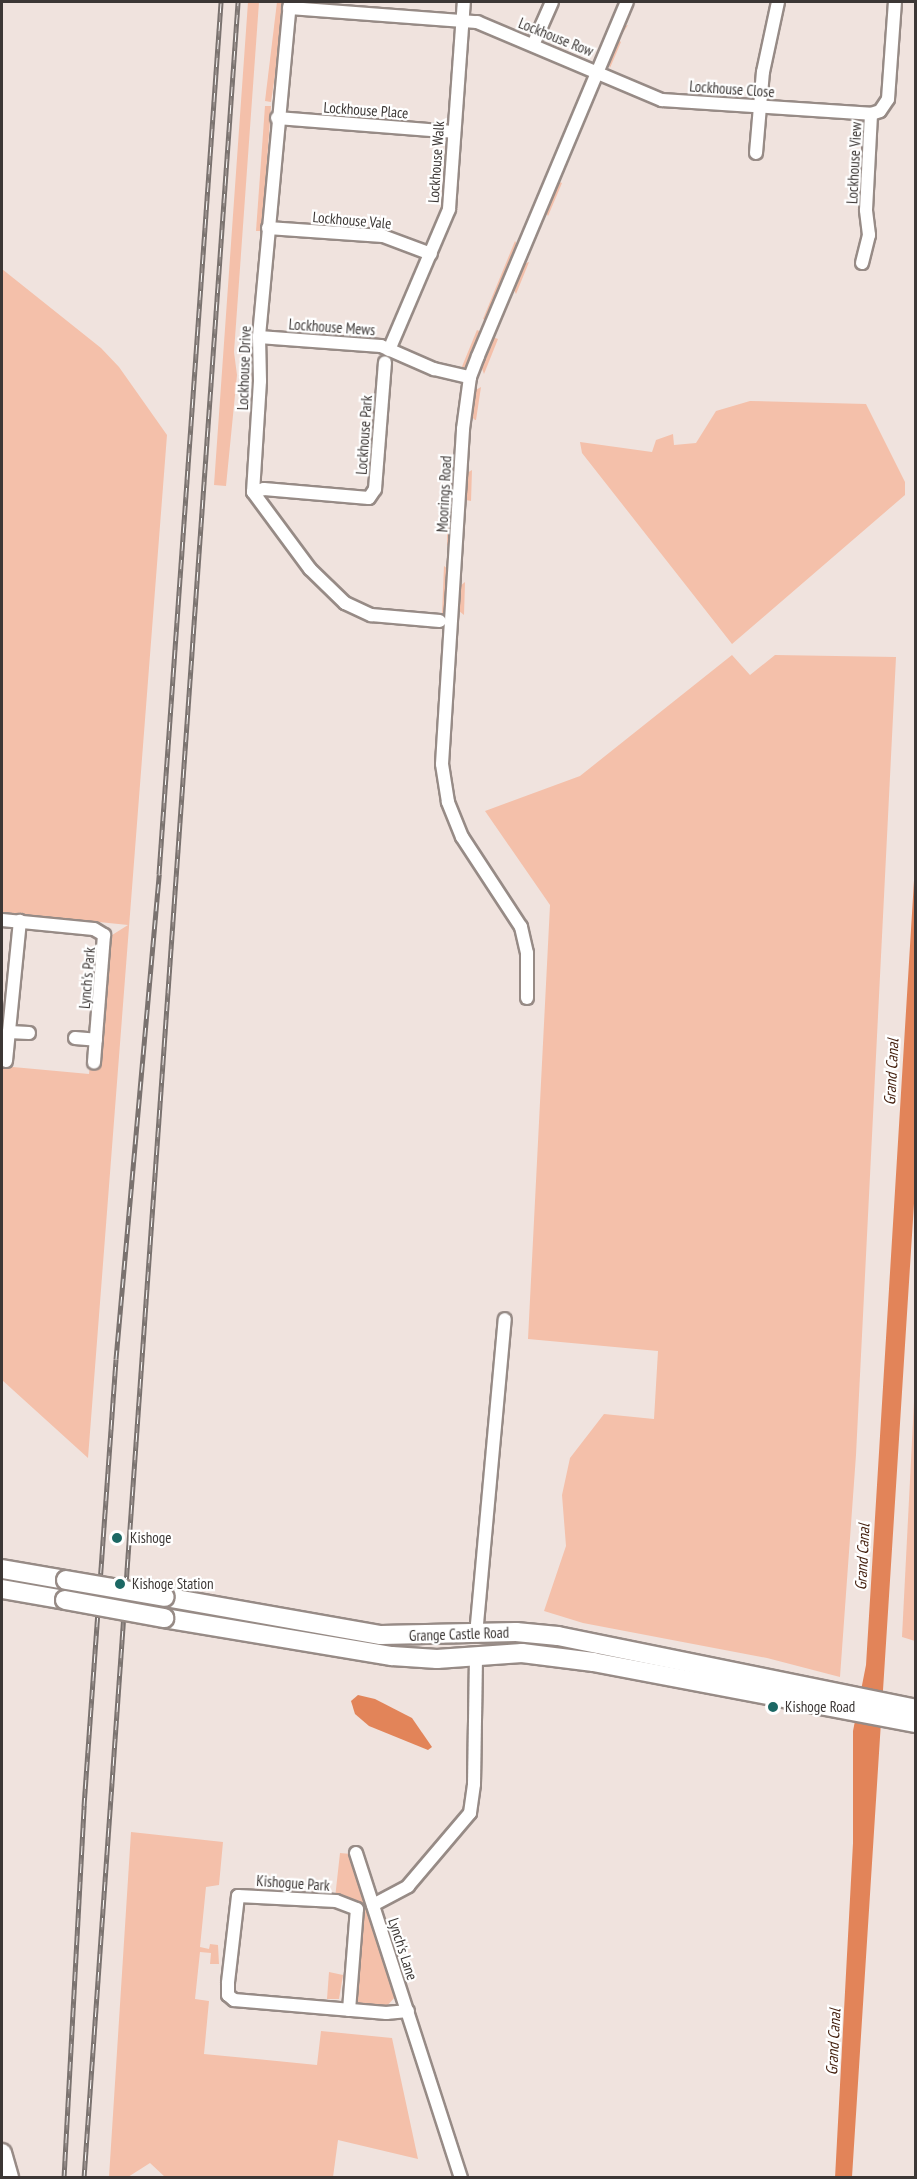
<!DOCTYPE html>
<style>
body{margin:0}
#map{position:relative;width:917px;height:2179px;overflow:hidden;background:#f0e3de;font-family:"PT Sans Narrow",sans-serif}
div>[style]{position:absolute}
.green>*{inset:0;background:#f4c0aa}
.water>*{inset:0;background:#e28459}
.roads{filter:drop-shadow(2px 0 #978b86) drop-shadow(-2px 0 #978b86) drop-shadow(0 2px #978b86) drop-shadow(0 -2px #978b86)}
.street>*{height:12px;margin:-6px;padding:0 6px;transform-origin:6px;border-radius:6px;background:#fff}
.secondary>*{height:18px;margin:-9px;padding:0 9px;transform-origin:9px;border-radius:9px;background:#fff}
.rail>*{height:5px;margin-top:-2.5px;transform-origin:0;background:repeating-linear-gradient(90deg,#fff 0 9px,#7a726f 0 18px);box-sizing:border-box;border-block:2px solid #7a726f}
.bridges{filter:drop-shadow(2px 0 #978b86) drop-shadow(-2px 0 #978b86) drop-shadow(0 2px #978b86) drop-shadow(0 -2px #978b86)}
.secondary-bridge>*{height:18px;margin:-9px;padding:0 9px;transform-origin:9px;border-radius:9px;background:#fff}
.dots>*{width:16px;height:16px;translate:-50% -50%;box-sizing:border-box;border:3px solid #fff;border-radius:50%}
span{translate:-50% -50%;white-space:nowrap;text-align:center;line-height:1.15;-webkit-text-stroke:4.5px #fff;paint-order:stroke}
.street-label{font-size:15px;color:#3c3735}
.poi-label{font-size:15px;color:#3c3735}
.left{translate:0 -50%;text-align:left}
.water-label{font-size:16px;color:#441f0d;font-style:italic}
.frame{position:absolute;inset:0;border:3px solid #3c3735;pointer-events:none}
</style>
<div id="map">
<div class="green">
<i style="clip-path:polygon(248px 2px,259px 2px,234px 352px,237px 375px,226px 486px,214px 485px)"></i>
<i style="clip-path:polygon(277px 2px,284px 2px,283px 22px,271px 102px,265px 101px)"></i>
<i style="clip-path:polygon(628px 25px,618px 40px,621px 42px,610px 68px,608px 62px,622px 27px)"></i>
<i style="clip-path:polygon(265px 106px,271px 106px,262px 231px,256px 231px)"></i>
<i style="clip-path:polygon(557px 181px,562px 183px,548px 216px,545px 211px)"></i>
<i style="clip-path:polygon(515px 241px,518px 246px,487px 321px,483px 319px)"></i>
<i style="clip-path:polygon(529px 262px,516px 294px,513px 288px,523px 264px)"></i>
<i style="clip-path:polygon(2px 269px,101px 348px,119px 367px,167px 435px,88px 1458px,2px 1380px,2px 1066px,89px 1074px,101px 942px,128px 925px,2px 912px)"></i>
<i style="clip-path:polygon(477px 330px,482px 332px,468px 366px,461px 369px)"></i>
<i style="clip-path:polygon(493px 337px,498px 339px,484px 374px,481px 366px)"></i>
<i style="clip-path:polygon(481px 387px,476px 420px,475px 420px,471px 416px,474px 391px)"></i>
<i style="clip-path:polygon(750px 401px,866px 404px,905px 482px,905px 495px,732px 644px,582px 453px,580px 442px,652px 452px,656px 440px,673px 434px,674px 445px,696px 443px,716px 411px)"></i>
<i style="clip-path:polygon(472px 470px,471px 501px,466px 500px,467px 473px)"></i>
<i style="clip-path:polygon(447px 509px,452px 510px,450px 543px,447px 546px)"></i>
<i style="clip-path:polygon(444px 566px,449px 570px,446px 611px,442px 614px)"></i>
<i style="clip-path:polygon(465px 582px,464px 615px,459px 611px,460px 586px)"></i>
<i style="clip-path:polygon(732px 655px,750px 675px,775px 655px,896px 657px,856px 1455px,840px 1677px,767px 1658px,583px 1623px,544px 1611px,566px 1546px,562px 1495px,570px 1458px,604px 1414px,654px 1419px,658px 1351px,528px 1339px,550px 905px,485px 811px,580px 776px)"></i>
<i style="clip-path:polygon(915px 1382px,915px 1641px,902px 1637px)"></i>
<i style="clip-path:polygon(131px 1832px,223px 1842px,219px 1885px,206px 1887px,200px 1947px,209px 1949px,210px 1944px,218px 1945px,219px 1964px,210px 1964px,211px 1953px,200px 1952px,195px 1999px,209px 2001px,204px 2054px,317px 2065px,321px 2031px,392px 2038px,418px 2159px,338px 2140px,333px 2177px,165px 2177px,150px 2163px,128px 2177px,109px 2177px)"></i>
<i style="clip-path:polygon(340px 1853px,351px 1854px,396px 1996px,384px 2009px,361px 2006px,355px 1999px,357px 1903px,335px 1898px)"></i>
<i style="clip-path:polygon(329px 1972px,343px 1975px,339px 1999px,327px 1999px)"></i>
</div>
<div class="water">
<i style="clip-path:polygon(915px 864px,915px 1188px,852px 2177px,835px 2178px,853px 1843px,853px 1731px,866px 1665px)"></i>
<i style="clip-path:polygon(358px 1695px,375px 1699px,412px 1718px,432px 1747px,428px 1750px,369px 1726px,355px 1714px,351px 1701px)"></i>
</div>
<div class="roads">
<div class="street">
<i style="left:290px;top:2px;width:336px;rotate:95.3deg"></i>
<i style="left:259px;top:337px;width:44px;rotate:88.7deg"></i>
<i style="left:260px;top:381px;width:111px;rotate:93.6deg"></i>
<i style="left:253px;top:492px;width:96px;rotate:53.5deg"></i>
<i style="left:310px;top:569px;width:49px;rotate:44.2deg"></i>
<i style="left:345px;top:603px;width:29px;rotate:25deg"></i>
<i style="left:371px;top:615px;width:69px;rotate:5deg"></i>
<i style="left:289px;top:8px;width:189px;rotate:4.3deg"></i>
<i style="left:477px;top:22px;width:201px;rotate:22.9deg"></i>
<i style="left:662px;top:100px;width:209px;rotate:3.8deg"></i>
<i style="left:871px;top:114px;width:9px;rotate:-18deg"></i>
<i style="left:880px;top:111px;width:14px;rotate:-56deg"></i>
<i style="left:888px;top:99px;width:97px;rotate:-85.9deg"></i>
<i style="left:533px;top:45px;width:47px;rotate:-66.2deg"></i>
<i style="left:277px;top:118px;width:177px;rotate:4.5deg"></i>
<i style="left:756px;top:153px;width:81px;rotate:-85.1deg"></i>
<i style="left:763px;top:72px;width:72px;rotate:-77.9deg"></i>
<i style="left:268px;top:228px;width:115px;rotate:4deg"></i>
<i style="left:383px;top:236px;width:51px;rotate:20.6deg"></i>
<i style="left:862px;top:263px;width:29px;rotate:-76deg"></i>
<i style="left:869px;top:235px;width:25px;rotate:-97deg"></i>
<i style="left:866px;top:210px;width:96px;rotate:-87deg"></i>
<i style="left:259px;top:337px;width:122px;rotate:4.2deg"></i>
<i style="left:381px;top:346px;width:58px;rotate:23.5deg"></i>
<i style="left:434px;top:369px;width:37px;rotate:13deg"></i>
<i style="left:389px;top:350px;width:153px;rotate:-66.9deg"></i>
<i style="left:449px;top:209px;width:208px;rotate:-85.9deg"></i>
<i style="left:253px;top:492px;width:11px;rotate:-15deg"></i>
<i style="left:264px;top:489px;width:105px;rotate:4.9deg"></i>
<i style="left:369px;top:498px;width:11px;rotate:-56deg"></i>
<i style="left:375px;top:489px;width:127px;rotate:-85.5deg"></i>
<i style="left:2px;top:920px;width:92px;rotate:5.6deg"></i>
<i style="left:94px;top:929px;width:12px;rotate:31deg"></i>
<i style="left:104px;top:935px;width:128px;rotate:94.5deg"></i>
<i style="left:527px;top:998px;width:45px;rotate:-90deg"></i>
<i style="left:527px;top:953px;width:27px;rotate:-103deg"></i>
<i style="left:521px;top:927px;width:108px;rotate:-123.2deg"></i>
<i style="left:462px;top:837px;width:38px;rotate:-112deg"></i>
<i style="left:448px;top:802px;width:38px;rotate:-99deg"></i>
<i style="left:442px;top:764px;width:336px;rotate:-86.4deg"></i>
<i style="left:463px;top:429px;width:52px;rotate:-82.3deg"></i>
<i style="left:470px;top:377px;width:22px;rotate:-69deg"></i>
<i style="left:478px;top:356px;width:384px;rotate:-67.2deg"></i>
<i style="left:9px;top:1032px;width:20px;rotate:3deg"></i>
<i style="left:75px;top:1038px;width:21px;rotate:5deg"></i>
<i style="left:6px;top:1061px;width:141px;rotate:-84.3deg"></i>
<i style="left:476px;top:1635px;width:317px;rotate:-84.8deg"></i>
<i style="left:356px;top:1853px;width:342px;rotate:72.1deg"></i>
<i style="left:373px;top:1905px;width:40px;rotate:-28deg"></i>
<i style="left:408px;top:1886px;width:96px;rotate:-49.7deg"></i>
<i style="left:470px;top:1813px;width:29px;rotate:-82deg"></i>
<i style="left:474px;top:1784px;width:128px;rotate:-89.1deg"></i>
<i style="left:349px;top:2010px;width:101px;rotate:-85.5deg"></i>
<i style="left:357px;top:1909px;width:22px;rotate:-159deg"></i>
<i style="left:336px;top:1901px;width:98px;rotate:-177.1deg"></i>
<i style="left:238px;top:1896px;width:88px;rotate:96.6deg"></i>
<i style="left:228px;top:1983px;width:12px;rotate:90deg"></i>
<i style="left:228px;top:1995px;width:8px;rotate:40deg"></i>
<i style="left:234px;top:2000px;width:153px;rotate:4.9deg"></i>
<i style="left:386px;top:2013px;width:22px;rotate:-5deg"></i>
</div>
<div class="secondary">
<i style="left:2px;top:1569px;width:65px;rotate:9.8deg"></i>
<i style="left:2px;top:1589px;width:64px;rotate:9.9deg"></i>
<i style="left:165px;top:1597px;width:219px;rotate:10deg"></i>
<i style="left:381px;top:1635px;width:135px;rotate:-1.3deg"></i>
<i style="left:516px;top:1632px;width:42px;rotate:5.4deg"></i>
<i style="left:558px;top:1636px;width:365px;rotate:11.5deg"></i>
<i style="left:164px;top:1618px;width:231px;rotate:9.5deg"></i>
<i style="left:392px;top:1656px;width:45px;rotate:3.8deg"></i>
<i style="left:437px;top:1659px;width:85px;rotate:-4deg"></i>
<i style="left:522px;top:1653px;width:72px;rotate:7.2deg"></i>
<i style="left:593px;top:1662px;width:329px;rotate:10.7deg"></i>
<i style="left:2px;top:2153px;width:26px;rotate:74deg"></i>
</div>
</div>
<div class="rail">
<i style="left:64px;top:2178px;width:373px;rotate:-86.9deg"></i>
<i style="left:84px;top:1806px;width:448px;rotate:-85.9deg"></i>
<i style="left:116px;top:1359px;width:487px;rotate:-84.9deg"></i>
<i style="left:159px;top:874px;width:874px;rotate:-85.93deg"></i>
<i style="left:84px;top:2178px;width:2181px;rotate:-85.95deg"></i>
</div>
<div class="bridges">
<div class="secondary-bridge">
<i style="left:66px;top:1580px;width:100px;rotate:9.7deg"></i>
<i style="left:65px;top:1600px;width:101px;rotate:10.3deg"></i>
</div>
</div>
<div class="dots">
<i style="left:117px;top:1538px;background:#1c6864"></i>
<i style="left:120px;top:1584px;background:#1c6864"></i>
<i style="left:773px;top:1707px;background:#1c6864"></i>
</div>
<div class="street-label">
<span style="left:556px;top:37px;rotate:22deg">Lockhouse Row</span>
<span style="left:732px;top:89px;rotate:4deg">Lockhouse Close</span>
<span style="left:366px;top:110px;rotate:4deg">Lockhouse Place</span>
<span style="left:436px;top:162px;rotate:-86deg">Lockhouse Walk</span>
<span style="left:854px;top:163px;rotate:-87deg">Lockhouse View</span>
<span style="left:352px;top:220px;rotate:5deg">Lockhouse Vale</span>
<span style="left:332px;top:327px;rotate:4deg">Lockhouse Mews</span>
<span style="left:244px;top:368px;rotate:-88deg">Lockhouse Drive</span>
<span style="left:364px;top:435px;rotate:-86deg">Lockhouse Park</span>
<span style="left:444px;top:494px;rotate:-87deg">Moorings Road</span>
<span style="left:87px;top:978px;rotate:-85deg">Lynch's Park</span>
<span style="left:459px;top:1634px;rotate:-2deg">Grange Castle Road</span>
<span style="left:293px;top:1883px;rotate:4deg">Kishogue Park</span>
<span style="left:403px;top:1949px;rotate:72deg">Lynch's Lane</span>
</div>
<div class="poi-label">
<span class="left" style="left:130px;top:1538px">Kishoge</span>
<span class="left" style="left:132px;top:1584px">Kishoge Station</span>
<span class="left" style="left:785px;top:1707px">Kishoge Road</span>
</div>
<div class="water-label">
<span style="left:891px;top:1072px;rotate:-87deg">Grand Canal</span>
<span style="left:862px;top:1557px;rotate:-87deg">Grand Canal</span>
<span style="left:833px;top:2042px;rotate:-87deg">Grand Canal</span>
</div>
<div class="frame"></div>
</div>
